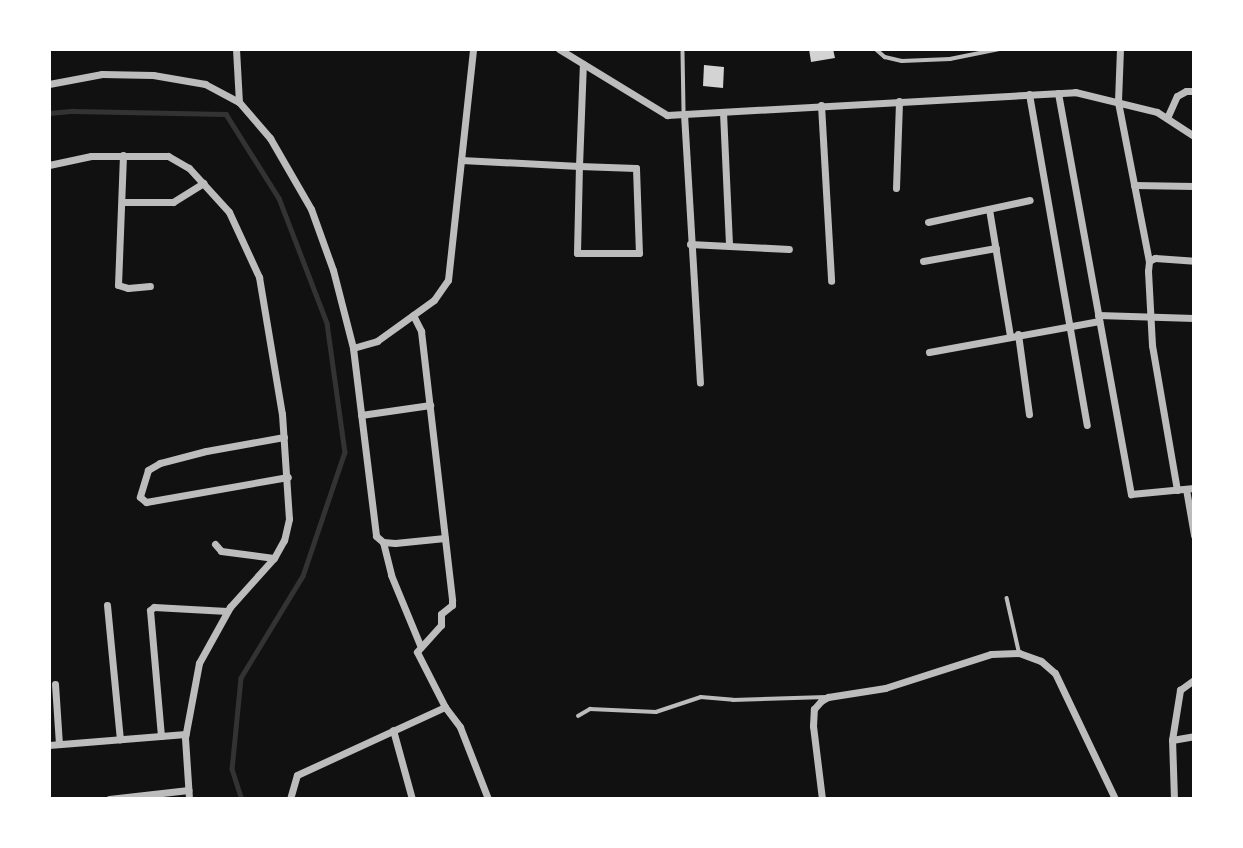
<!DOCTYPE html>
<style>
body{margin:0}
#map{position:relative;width:1243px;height:848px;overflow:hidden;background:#111;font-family:Manrope,sans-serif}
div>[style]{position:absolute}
.stream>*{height:4.5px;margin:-2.25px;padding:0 2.25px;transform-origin:2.25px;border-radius:2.25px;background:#333}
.building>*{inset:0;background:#d3d3d3}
.service>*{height:3.5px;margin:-1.75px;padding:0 1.75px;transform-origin:1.75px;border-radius:1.75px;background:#bcbcbc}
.minor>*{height:7px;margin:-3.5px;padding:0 3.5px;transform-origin:3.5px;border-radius:3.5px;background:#bcbcbc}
span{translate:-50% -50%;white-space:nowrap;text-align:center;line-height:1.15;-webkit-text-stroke:7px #fff;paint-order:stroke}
.frame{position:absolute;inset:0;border:51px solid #fff;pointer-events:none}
</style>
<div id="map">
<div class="stream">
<i style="left:49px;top:113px;width:24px;rotate:-5deg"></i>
<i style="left:73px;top:111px;width:153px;rotate:1.1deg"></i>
<i style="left:226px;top:114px;width:99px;rotate:57.8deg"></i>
<i style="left:279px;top:198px;width:134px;rotate:69deg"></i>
<i style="left:327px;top:323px;width:130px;rotate:82.1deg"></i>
<i style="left:345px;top:452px;width:131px;rotate:108.7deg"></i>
<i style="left:303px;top:576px;width:119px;rotate:121.3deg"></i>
<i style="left:241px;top:678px;width:91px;rotate:95.6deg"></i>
<i style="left:232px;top:769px;width:32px;rotate:72deg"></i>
</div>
<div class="building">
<i style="clip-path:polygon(809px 49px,833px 49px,835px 58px,811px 62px)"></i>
<i style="clip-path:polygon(704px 65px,724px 67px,723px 88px,703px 86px)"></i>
</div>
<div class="service">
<i style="left:876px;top:49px;width:12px;rotate:42deg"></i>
<i style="left:885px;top:57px;width:17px;rotate:13deg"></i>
<i style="left:902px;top:61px;width:48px;rotate:-2.4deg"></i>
<i style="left:950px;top:59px;width:50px;rotate:-11.5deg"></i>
<i style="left:683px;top:52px;width:60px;rotate:89deg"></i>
<i style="left:1007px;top:598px;width:54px;rotate:77.2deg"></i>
<i style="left:578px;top:716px;width:14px;rotate:-30deg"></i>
<i style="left:590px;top:709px;width:66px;rotate:2.6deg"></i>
<i style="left:656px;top:712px;width:47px;rotate:-18.4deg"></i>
<i style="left:701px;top:697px;width:32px;rotate:5deg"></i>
<i style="left:733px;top:700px;width:93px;rotate:-1.8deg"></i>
</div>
<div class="minor">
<i style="left:236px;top:49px;width:53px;rotate:86.8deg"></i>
<i style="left:559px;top:49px;width:127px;rotate:31.4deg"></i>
<i style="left:667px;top:115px;width:409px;rotate:-3.2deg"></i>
<i style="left:1075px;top:92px;width:84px;rotate:13.7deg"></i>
<i style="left:1157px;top:112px;width:44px;rotate:33deg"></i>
<i style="left:1120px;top:49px;width:53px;rotate:92.2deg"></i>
<i style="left:1118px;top:102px;width:162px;rotate:79deg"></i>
<i style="left:49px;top:84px;width:54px;rotate:-10.7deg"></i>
<i style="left:102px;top:74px;width:51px;rotate:1.1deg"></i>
<i style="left:153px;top:75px;width:53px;rotate:9.8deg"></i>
<i style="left:205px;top:84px;width:38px;rotate:28deg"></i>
<i style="left:239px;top:102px;width:48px;rotate:49.3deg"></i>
<i style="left:270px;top:138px;width:82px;rotate:60deg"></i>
<i style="left:311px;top:209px;width:65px;rotate:70.2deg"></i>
<i style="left:333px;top:270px;width:81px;rotate:75.6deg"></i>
<i style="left:353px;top:348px;width:25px;rotate:-16deg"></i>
<i style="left:377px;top:341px;width:70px;rotate:-35.7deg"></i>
<i style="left:434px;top:300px;width:24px;rotate:-55deg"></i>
<i style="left:448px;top:280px;width:232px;rotate:-83.8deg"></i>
<i style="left:1058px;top:93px;width:408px;rotate:79.7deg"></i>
<i style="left:1131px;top:494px;width:63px;rotate:-5.4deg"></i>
<i style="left:1029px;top:94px;width:336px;rotate:80.1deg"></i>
<i style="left:821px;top:105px;width:176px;rotate:86.7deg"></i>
<i style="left:723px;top:112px;width:134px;rotate:87.4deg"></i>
<i style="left:684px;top:114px;width:269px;rotate:86.6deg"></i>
<i style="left:1167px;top:118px;width:24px;rotate:-66deg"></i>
<i style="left:1177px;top:96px;width:10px;rotate:-29deg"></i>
<i style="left:1186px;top:91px;width:8px"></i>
<i style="left:123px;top:155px;width:130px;rotate:92.2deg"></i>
<i style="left:118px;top:285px;width:10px;rotate:17deg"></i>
<i style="left:128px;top:288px;width:22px;rotate:-5deg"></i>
<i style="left:461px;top:160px;width:118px;rotate:2.9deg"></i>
<i style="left:579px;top:166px;width:102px;rotate:-87.8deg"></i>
<i style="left:49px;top:165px;width:43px;rotate:-12.1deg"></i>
<i style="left:91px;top:156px;width:77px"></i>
<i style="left:168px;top:156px;width:24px;rotate:30deg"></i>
<i style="left:189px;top:168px;width:59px;rotate:47.7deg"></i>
<i style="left:229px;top:212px;width:72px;rotate:65.2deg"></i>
<i style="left:259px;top:277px;width:139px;rotate:80.5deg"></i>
<i style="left:282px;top:414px;width:105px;rotate:86.2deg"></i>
<i style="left:289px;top:519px;width:22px;rotate:103deg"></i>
<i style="left:284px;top:540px;width:21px;rotate:119deg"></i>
<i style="left:274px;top:558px;width:66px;rotate:131.9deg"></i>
<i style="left:230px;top:607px;width:64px;rotate:119deg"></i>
<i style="left:199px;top:663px;width:76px;rotate:100.6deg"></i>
<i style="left:185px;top:738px;width:61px;rotate:86.2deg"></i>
<i style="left:579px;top:166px;width:57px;rotate:2deg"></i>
<i style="left:636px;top:168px;width:85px;rotate:88deg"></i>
<i style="left:639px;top:253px;width:62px;rotate:180deg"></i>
<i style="left:577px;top:253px;width:87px;rotate:-88.7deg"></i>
<i style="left:1134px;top:185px;width:60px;rotate:1deg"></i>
<i style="left:896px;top:188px;width:87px;rotate:-88deg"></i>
<i style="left:122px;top:202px;width:51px"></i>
<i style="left:173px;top:202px;width:36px;rotate:-32deg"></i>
<i style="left:989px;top:209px;width:129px;rotate:80.6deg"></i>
<i style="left:928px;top:222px;width:104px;rotate:-12.2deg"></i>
<i style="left:690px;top:244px;width:99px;rotate:2.9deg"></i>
<i style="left:923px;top:261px;width:74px;rotate:-10.1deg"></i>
<i style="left:413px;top:315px;width:18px;rotate:63deg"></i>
<i style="left:421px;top:331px;width:271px;rotate:83.4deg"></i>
<i style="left:452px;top:600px;width:5px;rotate:90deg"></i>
<i style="left:452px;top:605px;width:14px;rotate:141deg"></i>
<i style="left:441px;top:614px;width:11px;rotate:90deg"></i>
<i style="left:441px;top:625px;width:36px;rotate:132deg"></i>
<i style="left:417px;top:652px;width:62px;rotate:63deg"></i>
<i style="left:1098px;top:315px;width:96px;rotate:1.8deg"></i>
<i style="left:1018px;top:334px;width:81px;rotate:82.2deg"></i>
<i style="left:353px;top:348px;width:189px;rotate:83deg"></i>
<i style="left:376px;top:536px;width:9px;rotate:41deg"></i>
<i style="left:383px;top:542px;width:12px;rotate:5deg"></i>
<i style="left:395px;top:543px;width:50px;rotate:-5.7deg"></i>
<i style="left:929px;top:352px;width:173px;rotate:-10.3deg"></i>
<i style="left:361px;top:415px;width:70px;rotate:-8.2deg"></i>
<i style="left:284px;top:437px;width:79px;rotate:169.8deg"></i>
<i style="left:206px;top:451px;width:48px;rotate:165.4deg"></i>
<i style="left:160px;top:463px;width:14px;rotate:150deg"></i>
<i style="left:148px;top:470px;width:28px;rotate:107deg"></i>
<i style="left:140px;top:497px;width:8px;rotate:40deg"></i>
<i style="left:146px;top:502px;width:144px;rotate:-10deg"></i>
<i style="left:1186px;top:489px;width:47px;rotate:80.1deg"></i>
<i style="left:1177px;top:490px;width:147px;rotate:-99.8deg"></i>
<i style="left:1152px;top:345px;width:74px;rotate:-93.1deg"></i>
<i style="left:1148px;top:271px;width:10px;rotate:-84deg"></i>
<i style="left:1149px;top:261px;width:7px;rotate:-27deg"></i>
<i style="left:1155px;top:258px;width:39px;rotate:4deg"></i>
<i style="left:383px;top:542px;width:34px;rotate:76deg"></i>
<i style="left:391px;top:575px;width:76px;rotate:67.5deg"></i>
<i style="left:215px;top:544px;width:9px;rotate:49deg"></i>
<i style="left:221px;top:551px;width:53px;rotate:7.5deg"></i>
<i style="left:107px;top:605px;width:135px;rotate:84.5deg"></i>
<i style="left:55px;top:684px;width:60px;rotate:86.2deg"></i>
<i style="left:393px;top:730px;width:72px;rotate:74.6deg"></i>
<i style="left:161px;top:736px;width:126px;rotate:-95deg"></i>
<i style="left:150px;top:610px;width:5px;rotate:-37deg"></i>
<i style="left:154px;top:607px;width:73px;rotate:3.1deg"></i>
<i style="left:1172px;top:740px;width:51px;rotate:-80.9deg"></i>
<i style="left:1180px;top:690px;width:17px;rotate:-36deg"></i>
<i style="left:49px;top:745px;width:137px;rotate:-4.6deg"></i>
<i style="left:109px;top:799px;width:80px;rotate:-6.5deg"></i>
<i style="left:290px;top:799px;width:25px;rotate:-74deg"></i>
<i style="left:297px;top:775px;width:163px;rotate:-24.7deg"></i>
<i style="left:445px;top:707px;width:25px;rotate:53deg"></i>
<i style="left:460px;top:727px;width:77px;rotate:68.7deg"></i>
<i style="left:822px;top:799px;width:74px;rotate:-97deg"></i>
<i style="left:813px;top:726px;width:17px;rotate:-87deg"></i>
<i style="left:814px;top:709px;width:11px;rotate:-49deg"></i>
<i style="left:821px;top:701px;width:8px;rotate:-30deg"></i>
<i style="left:828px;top:697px;width:58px;rotate:-9deg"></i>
<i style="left:885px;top:688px;width:111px;rotate:-17.8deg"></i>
<i style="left:991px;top:654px;width:28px;rotate:-2deg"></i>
<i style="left:1019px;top:653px;width:23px;rotate:20deg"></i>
<i style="left:1041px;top:661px;width:18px;rotate:41deg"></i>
<i style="left:1055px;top:673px;width:140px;rotate:64.5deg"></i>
<i style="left:1174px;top:799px;width:59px;rotate:-91.9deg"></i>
<i style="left:1172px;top:740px;width:22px;rotate:-10deg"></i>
</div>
<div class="frame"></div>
</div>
